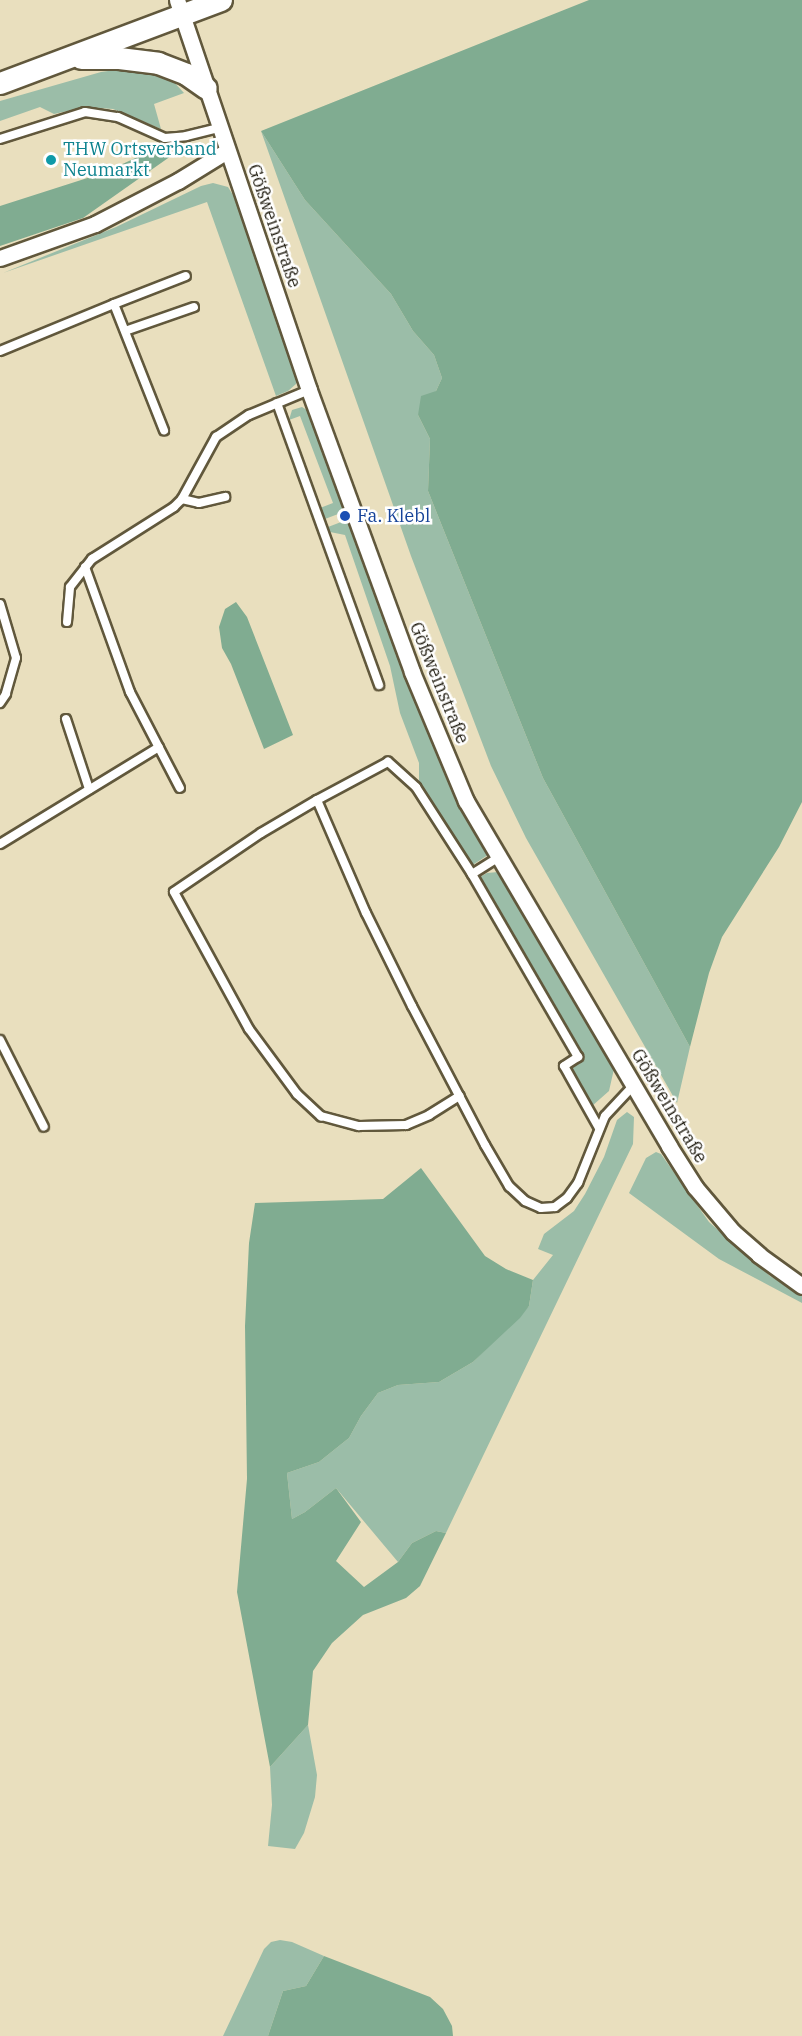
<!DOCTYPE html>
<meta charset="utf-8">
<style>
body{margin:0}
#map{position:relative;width:802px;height:2036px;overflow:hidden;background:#e9dfbe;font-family:"IBM Plex Serif",serif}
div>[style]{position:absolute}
.green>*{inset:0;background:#9bbda8}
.forest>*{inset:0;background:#80ac91}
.roads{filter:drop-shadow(2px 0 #61583c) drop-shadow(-2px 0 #61583c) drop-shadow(0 2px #61583c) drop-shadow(0 -2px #61583c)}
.lane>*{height:8px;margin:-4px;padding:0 4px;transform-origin:4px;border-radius:4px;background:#fff}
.street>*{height:15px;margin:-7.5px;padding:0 7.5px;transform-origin:7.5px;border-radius:7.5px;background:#fff}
.secondary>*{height:21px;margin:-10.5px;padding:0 10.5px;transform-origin:10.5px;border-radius:10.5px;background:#fff}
.dots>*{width:16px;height:16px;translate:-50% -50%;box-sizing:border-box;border:3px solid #fff;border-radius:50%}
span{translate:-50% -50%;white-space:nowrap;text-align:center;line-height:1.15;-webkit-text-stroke:5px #fff;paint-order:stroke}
.culture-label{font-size:18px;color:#0d838f}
.left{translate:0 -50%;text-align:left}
.street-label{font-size:18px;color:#1f1b0f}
.transit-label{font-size:18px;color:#164399}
</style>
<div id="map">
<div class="green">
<i style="clip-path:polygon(122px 69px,145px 69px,162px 75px,173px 81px,184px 93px,154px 104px,161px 129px,113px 109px,86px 107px,54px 114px,40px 107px,0 121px,0 101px,101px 72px)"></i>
<i style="clip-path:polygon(261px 131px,305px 200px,391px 294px,413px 331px,434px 355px,442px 378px,436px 391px,418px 415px,430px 439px,428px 491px,543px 778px,690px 1047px,677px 1103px,526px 838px,491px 766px,411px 556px)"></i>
<i style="clip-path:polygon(213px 183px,228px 187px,233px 195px,258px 262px,297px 376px,296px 384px,288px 391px,276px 396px,207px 202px,3px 273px,116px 227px,201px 186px)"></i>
<i style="clip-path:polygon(302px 407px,310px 412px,346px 511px,325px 519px,320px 508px,333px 503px,300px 416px,289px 420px,292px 410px)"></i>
<i style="clip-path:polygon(349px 519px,450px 784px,488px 855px,471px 866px,419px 781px,419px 763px,400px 713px,390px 666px,345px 535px,330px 532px,328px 527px)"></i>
<i style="clip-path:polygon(498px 872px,610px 1059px,614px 1069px,609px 1091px,592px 1106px,571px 1070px,583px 1058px,478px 878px,487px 873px)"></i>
<i style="clip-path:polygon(627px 1112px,634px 1117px,633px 1144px,446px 1533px,436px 1531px,412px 1543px,398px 1562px,336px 1488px,305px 1512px,292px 1519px,287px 1473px,319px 1462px,349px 1438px,361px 1416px,378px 1393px,398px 1385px,439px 1382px,473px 1362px,529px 1306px,533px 1280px,553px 1255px,538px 1249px,544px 1234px,574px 1211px,585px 1194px,604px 1157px,617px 1120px)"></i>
<i style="clip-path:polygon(656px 1152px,661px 1154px,709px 1222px,770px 1276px,802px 1293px,802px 1303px,719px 1259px,629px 1193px,646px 1158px)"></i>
<i style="clip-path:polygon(308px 1725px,317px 1775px,315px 1797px,304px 1833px,295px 1849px,268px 1846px,272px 1805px,270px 1767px)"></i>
<i style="clip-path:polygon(280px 1940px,292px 1942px,324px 1956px,306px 1986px,283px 1991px,268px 2036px,223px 2036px,264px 1949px,271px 1942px)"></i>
</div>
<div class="forest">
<i style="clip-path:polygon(589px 0,802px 0,802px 802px,779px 847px,722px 937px,709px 973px,690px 1047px,543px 778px,428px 491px,430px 439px,418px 415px,421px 396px,436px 391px,442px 378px,434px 355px,413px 331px,391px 294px,305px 200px,261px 131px)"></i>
<i style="clip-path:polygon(157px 148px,171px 156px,83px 218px,0 246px,0 206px,103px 173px)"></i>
<i style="clip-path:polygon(236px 602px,247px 617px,293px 735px,264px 749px,231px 664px,222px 648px,219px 627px,225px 609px)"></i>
<i style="clip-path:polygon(421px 1168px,485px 1256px,506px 1269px,533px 1280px,529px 1306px,520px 1318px,473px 1362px,439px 1382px,398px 1385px,378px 1393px,361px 1416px,349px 1438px,319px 1462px,287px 1473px,292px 1519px,305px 1512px,336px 1488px,361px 1522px,336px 1561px,364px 1587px,398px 1562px,412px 1543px,436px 1531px,446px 1533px,420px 1586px,406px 1598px,363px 1615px,332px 1643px,313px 1671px,308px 1725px,270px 1767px,237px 1592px,247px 1479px,245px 1326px,249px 1243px,255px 1203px,383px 1199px)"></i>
<i style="clip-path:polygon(324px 1956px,430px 1997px,443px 2009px,452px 2026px,453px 2036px,268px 2036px,283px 1991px,306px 1986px)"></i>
</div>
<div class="roads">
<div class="lane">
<i style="left:0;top:139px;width:89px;rotate:-17.6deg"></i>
<i style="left:85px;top:112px;width:33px;rotate:9deg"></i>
<i style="left:118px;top:117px;width:51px;rotate:24.1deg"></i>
<i style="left:165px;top:138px;width:21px;rotate:-5deg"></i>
<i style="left:186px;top:136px;width:34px;rotate:-14deg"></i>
<i style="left:114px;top:304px;width:77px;rotate:-21.3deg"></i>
<i style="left:125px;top:331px;width:73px;rotate:-19.2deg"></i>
<i style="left:0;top:351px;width:123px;rotate:-22.4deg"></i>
<i style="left:114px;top:304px;width:136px;rotate:68.4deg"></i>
<i style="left:277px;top:403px;width:300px;rotate:70.1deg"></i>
<i style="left:182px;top:499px;width:17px;rotate:13deg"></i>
<i style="left:199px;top:503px;width:27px;rotate:-13deg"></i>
<i style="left:85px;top:567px;width:133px;rotate:70.2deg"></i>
<i style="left:130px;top:692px;width:108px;rotate:62.5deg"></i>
<i style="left:0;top:604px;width:56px;rotate:73.5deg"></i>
<i style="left:16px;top:658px;width:37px;rotate:106deg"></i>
<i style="left:6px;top:694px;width:11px;rotate:124deg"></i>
<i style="left:67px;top:622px;width:35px;rotate:-85deg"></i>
<i style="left:70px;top:587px;width:36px;rotate:-52deg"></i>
<i style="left:92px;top:559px;width:97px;rotate:-32.4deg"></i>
<i style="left:174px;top:507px;width:11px;rotate:-45deg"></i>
<i style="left:182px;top:499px;width:71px;rotate:-61.3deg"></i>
<i style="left:216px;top:437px;width:40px;rotate:-34deg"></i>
<i style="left:249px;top:415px;width:65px;rotate:-22.6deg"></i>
<i style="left:66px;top:719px;width:74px;rotate:71.8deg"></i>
<i style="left:317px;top:800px;width:65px;rotate:149.5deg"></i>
<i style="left:261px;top:833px;width:105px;rotate:145.9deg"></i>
<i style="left:174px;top:892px;width:156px;rotate:61.3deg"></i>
<i style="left:249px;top:1029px;width:81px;rotate:53.6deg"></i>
<i style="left:297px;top:1094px;width:33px;rotate:43deg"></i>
<i style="left:321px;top:1116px;width:39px;rotate:15deg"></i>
<i style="left:359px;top:1126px;width:47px;rotate:-1.2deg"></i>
<i style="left:406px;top:1125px;width:25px;rotate:-23deg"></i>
<i style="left:429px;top:1115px;width:36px;rotate:-32deg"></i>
<i style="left:0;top:844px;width:186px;rotate:-31.4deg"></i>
<i style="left:472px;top:874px;width:31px;rotate:-32deg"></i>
<i style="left:0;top:1040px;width:97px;rotate:63.2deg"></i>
<i style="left:599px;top:1128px;width:71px;rotate:-119.4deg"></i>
<i style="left:564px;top:1066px;width:17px;rotate:-33deg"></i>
<i style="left:578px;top:1057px;width:211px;rotate:-120.1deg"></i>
<i style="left:472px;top:874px;width:103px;rotate:-122.8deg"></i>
<i style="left:416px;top:787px;width:38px;rotate:-138deg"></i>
<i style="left:388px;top:762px;width:81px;rotate:151.8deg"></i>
<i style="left:317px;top:800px;width:123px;rotate:66.6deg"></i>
<i style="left:366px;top:913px;width:104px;rotate:63.7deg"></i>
<i style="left:412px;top:1006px;width:157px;rotate:62.3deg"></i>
<i style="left:485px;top:1145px;width:48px;rotate:59.7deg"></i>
<i style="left:509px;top:1186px;width:22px;rotate:43deg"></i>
<i style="left:525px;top:1201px;width:17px;rotate:24deg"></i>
<i style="left:541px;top:1208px;width:14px;rotate:-4deg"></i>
<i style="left:555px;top:1207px;width:15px;rotate:-37deg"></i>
<i style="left:567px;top:1198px;width:19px;rotate:-54deg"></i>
<i style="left:578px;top:1183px;width:72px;rotate:-68.1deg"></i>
<i style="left:605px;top:1116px;width:42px;rotate:-46.9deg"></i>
</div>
<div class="street">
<i style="left:177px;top:0;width:412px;rotate:71.3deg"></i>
<i style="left:309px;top:390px;width:300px;rotate:69.9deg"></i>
<i style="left:412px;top:672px;width:140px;rotate:67.3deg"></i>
<i style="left:466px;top:801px;width:400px;rotate:59.5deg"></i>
<i style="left:669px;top:1146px;width:49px;rotate:57.6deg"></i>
<i style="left:695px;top:1187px;width:59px;rotate:49.8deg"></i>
<i style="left:733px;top:1232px;width:35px;rotate:41deg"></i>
<i style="left:759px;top:1255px;width:53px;rotate:35.8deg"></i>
<i style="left:0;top:258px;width:101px;rotate:-19.7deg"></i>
<i style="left:95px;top:224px;width:93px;rotate:-27.4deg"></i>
<i style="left:178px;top:181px;width:57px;rotate:-31.5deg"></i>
</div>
<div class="secondary">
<i style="left:81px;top:58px;width:38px"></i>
<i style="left:119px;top:58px;width:39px;rotate:7deg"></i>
<i style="left:158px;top:63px;width:30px;rotate:21deg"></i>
<i style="left:186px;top:74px;width:24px;rotate:35deg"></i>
<i style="left:0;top:83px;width:236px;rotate:-20.6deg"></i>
</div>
</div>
<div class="dots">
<i style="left:51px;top:160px;background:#0f9aa8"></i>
<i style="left:345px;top:516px;background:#1a4fb4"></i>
</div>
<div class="culture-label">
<span class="left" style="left:63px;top:160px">THW Ortsverband<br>Neumarkt</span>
</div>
<div class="street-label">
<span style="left:274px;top:226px;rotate:71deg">Gößweinstraße</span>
<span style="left:439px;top:683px;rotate:68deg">Gößweinstraße</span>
<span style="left:669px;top:1106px;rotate:59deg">Gößweinstraße</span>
</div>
<div class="transit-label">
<span class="left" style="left:357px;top:516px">Fa. Klebl</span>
</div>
</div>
